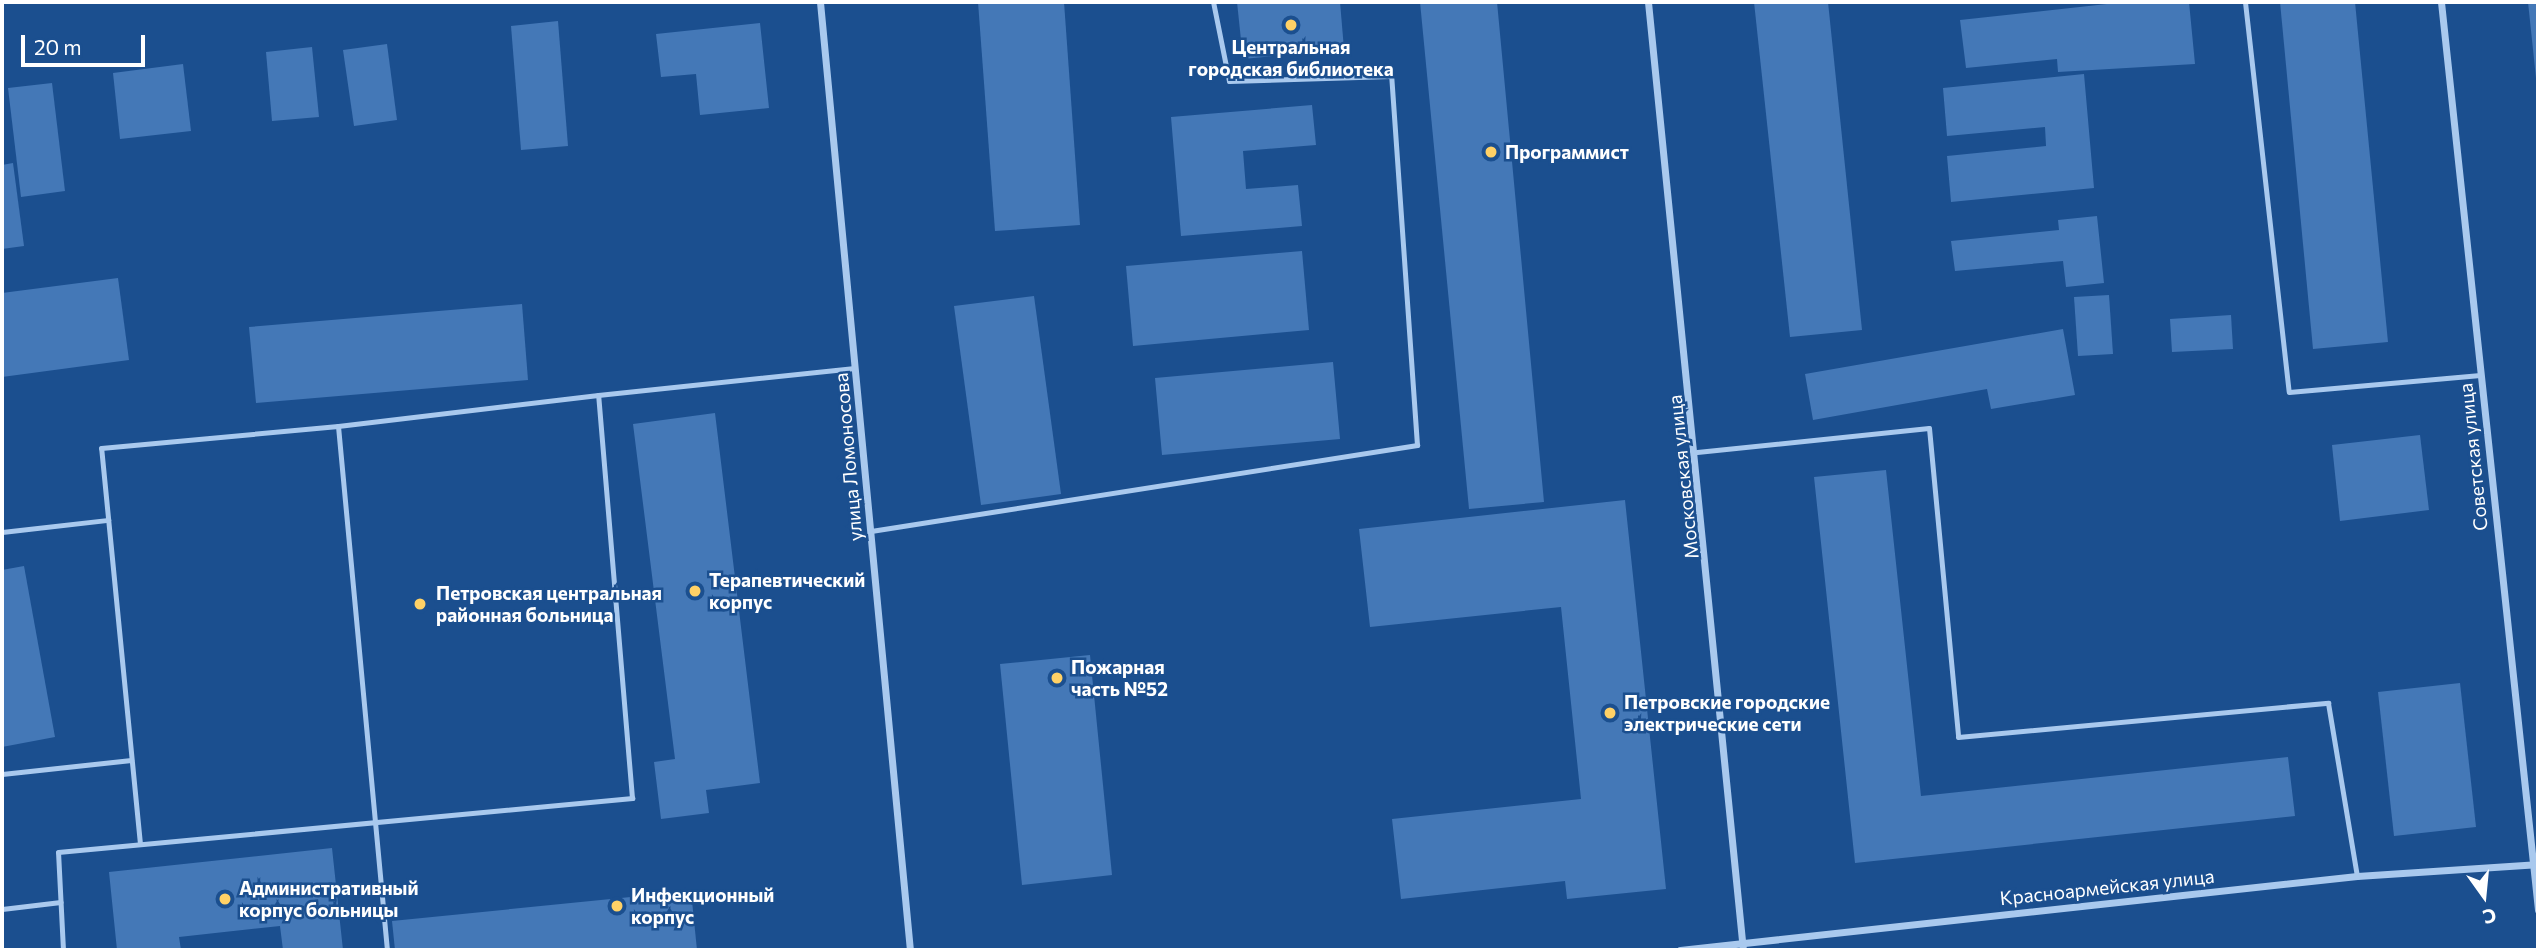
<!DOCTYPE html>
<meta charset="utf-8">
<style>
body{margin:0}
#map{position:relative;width:2540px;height:952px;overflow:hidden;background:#1b4f8f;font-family:Commissioner,sans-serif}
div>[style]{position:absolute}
.building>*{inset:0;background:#4478b7}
.service>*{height:5px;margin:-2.5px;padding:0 2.5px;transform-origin:2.5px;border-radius:2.5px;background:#a9c9ee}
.minor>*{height:7px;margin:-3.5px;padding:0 3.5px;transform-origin:3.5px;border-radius:3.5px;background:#a9c9ee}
.dots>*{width:19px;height:19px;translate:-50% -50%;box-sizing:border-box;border:4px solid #1b4f8f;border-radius:50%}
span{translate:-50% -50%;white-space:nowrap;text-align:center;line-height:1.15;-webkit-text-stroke:5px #1b4f8f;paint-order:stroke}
.poi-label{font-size:19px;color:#fff;font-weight:700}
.left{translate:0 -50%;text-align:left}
.street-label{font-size:19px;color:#fff}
.frame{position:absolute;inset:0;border:4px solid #fff;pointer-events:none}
.north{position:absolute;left:2449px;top:861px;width:70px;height:70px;-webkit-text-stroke:5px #1b4f8f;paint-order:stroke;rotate:165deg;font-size:19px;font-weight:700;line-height:28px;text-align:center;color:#fff}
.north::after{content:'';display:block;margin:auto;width:24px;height:32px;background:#fff;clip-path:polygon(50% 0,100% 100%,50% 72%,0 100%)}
.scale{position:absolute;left:21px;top:35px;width:124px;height:32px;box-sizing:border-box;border:4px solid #fff;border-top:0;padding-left:9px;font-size:21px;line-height:24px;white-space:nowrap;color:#fff;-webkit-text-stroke:5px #1b4f8f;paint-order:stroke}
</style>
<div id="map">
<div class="building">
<i style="clip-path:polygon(978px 2px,1064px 2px,1080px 225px,995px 231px)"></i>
<i style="clip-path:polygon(1237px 2px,1340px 2px,1344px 49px,1243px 59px)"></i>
<i style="clip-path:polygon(1420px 2px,1497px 2px,1544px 502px,1469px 509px)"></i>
<i style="clip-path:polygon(1754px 2px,1828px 2px,1862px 330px,1790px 337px)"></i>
<i style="clip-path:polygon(2125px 2px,2189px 2px,2195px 64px,2058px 72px,2057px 59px,1966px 68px,1960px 20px)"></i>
<i style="clip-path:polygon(2280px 2px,2355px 2px,2388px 342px,2313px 349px)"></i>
<i style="clip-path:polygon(2528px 2px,2538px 2px,2538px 78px,2536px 78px)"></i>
<i style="clip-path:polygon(558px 21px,568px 146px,521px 150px,511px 26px)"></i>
<i style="clip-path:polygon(760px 23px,769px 108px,700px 115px,696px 74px,661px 77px,656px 34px)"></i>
<i style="clip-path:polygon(387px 44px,397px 120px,354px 126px,343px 50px)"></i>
<i style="clip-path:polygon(312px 47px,319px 117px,272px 121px,266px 52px)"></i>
<i style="clip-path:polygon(183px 64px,191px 131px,120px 139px,113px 73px)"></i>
<i style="clip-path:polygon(2084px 74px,2094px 188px,1951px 202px,1947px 156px,2046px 146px,2045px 127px,1947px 136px,1943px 88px)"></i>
<i style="clip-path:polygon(52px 83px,65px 191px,21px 197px,8px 88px)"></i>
<i style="clip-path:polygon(1312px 105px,1316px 145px,1243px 151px,1246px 189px,1298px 185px,1302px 226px,1181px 236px,1171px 117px)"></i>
<i style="clip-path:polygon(13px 163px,24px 246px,2px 249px,2px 165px)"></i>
<i style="clip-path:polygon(2097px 216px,2104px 283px,2066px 287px,2063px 261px,1955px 271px,1951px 241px,2059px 230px,2058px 220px)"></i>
<i style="clip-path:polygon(1302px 251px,1309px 330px,1133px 346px,1126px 266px)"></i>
<i style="clip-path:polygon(118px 278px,129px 360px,2px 377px,2px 293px)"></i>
<i style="clip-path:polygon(2109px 295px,2113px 354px,2078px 356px,2074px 297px)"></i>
<i style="clip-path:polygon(1034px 296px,1061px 494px,981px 505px,954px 306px)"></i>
<i style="clip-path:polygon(522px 304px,528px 380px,256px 403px,249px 327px)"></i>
<i style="clip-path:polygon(2231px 315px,2233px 349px,2172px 352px,2170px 319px)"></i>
<i style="clip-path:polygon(2063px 329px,2075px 395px,1991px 409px,1987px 389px,1813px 420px,1805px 374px)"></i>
<i style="clip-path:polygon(1333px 362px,1340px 439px,1162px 455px,1155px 378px)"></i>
<i style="clip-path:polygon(715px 413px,760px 783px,706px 790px,709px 813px,661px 819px,654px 762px,675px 759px,633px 424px)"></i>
<i style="clip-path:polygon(2420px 435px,2429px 510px,2340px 521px,2332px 445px)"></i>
<i style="clip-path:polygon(1886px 470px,1921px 796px,2288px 757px,2295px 816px,1855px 863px,1814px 477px)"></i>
<i style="clip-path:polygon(1625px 500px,1666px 889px,1567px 899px,1565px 881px,1401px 899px,1392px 819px,1581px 799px,1561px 607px,1370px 627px,1359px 529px)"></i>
<i style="clip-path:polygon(24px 566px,55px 737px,2px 747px,2px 570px)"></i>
<i style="clip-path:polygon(1090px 655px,1112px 875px,1022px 885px,1000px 664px)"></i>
<i style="clip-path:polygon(2460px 683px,2476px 827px,2394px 836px,2378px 692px)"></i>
<i style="clip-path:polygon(332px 848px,343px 950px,283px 950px,280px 926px,179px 937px,181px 950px,117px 950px,109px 872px)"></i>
<i style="clip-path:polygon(691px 891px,697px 950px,395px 950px,392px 921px)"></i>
</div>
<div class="service">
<i style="left:2245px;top:2px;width:392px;rotate:83.6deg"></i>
<i style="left:2289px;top:392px;width:192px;rotate:-5.1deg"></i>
<i style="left:338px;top:426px;width:262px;rotate:-6.8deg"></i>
<i style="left:1697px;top:452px;width:233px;rotate:-5.9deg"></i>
<i style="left:1929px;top:428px;width:310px;rotate:84.6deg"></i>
<i style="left:1958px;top:737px;width:372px;rotate:-5.3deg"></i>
<i style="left:2328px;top:703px;width:175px;rotate:80.5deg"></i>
<i style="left:871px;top:531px;width:553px;rotate:-8.95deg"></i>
<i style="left:1417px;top:445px;width:370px;rotate:-94deg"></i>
<i style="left:1391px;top:76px;width:162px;rotate:178.2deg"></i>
<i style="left:1229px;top:81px;width:81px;rotate:-101.4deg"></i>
<i style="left:2px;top:532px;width:107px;rotate:-6.5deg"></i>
<i style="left:2px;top:774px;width:130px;rotate:-6.2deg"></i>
<i style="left:140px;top:844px;width:398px;rotate:-95.6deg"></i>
<i style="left:101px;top:448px;width:238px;rotate:-5.3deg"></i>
<i style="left:338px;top:426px;width:526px;rotate:84.66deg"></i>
<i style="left:2px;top:909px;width:59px;rotate:-6.8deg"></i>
<i style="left:63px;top:950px;width:98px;rotate:-92.9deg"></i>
<i style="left:58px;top:852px;width:577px;rotate:-5.37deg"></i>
<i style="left:632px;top:798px;width:404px;rotate:-94.8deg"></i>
<i style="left:598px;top:395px;width:258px;rotate:-6deg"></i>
</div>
<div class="minor">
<i style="left:820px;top:2px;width:952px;rotate:84.58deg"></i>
<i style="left:1648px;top:2px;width:953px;rotate:84.28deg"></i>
<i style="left:2441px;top:2px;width:913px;rotate:83.9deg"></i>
<i style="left:1680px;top:950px;width:681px;rotate:-6.24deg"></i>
<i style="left:2357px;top:876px;width:179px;rotate:-3.8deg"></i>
</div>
<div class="dots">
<i style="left:1291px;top:25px;background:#ffd166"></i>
<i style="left:1491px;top:152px;background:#ffd166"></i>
<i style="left:695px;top:591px;background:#ffd166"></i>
<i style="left:420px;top:604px;background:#ffd166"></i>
<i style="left:1057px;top:678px;background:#ffd166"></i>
<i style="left:1610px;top:713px;background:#ffd166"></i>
<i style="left:225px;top:899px;background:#ffd166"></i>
<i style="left:617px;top:906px;background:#ffd166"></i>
</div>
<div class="poi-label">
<span style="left:1291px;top:58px">Центральная<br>городская библиотека</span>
<span class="left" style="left:1505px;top:152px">Программист</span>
<span class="left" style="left:709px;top:591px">Терапевтический<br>корпус</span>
<span class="left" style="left:436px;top:604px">Петровская центральная<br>районная больница</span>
<span class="left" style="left:1071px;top:678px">Пожарная<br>часть №52</span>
<span class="left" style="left:1624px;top:713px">Петровские городские<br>электрические сети</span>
<span class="left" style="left:239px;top:899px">Административный<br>корпус больницы</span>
<span class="left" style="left:631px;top:906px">Инфекционный<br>корпус</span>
</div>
<div class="street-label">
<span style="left:848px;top:457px;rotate:-95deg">улица Ломоносова</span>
<span style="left:2473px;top:457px;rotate:-96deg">Советская улица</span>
<span style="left:1683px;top:477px;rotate:-96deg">Московская улица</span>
<span style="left:2107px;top:887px;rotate:-6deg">Красноармейская улица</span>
</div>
<div class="frame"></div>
<div class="north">С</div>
<div class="scale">20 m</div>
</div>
